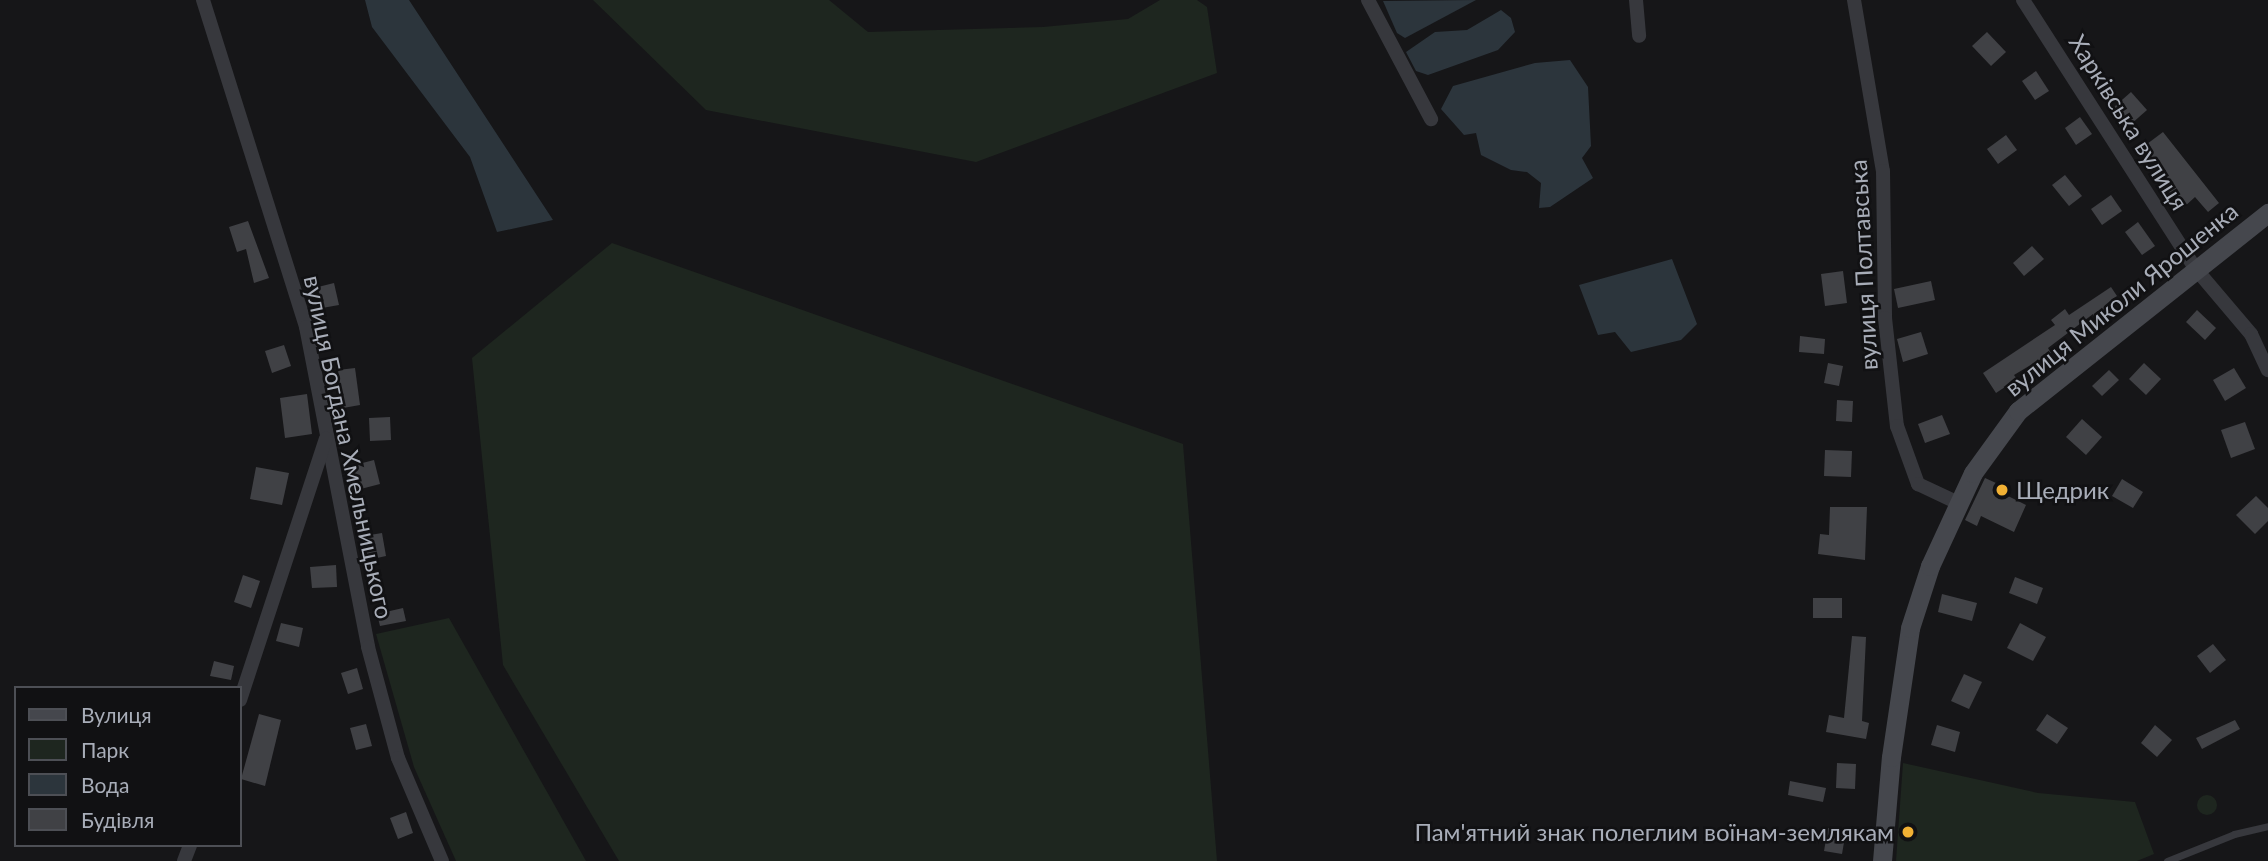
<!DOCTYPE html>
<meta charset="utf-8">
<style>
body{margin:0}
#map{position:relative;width:2268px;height:861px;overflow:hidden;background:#161618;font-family:Lato,sans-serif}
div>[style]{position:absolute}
.green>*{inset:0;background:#1e261f}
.round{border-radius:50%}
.water>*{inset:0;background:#2c353c}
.building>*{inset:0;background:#404145}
.lane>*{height:7px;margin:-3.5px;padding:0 3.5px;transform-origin:3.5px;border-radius:3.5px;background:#37383d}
.street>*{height:14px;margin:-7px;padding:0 7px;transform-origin:7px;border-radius:7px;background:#37383d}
.secondary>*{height:19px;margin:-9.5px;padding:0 9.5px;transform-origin:9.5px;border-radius:9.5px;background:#45474d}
.dots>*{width:19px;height:19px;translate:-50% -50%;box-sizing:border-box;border:4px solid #111113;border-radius:50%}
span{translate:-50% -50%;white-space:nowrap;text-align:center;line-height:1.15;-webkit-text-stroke:5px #111113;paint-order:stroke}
.street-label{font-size:24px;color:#a8adb8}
.poi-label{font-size:24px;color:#a8adb8}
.left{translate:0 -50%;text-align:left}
.right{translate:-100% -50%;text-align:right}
.legend{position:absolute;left:14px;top:686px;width:228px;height:161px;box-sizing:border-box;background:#111113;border:2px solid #4d4f55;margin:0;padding:9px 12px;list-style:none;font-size:21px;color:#a8adb8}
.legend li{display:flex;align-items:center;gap:14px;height:35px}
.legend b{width:35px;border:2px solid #4d4f55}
</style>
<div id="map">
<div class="green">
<i style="clip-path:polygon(593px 0,829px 0,868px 32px,1043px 27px,1128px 19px,1160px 0,1197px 0,1207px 7px,1217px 73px,976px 162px,706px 110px)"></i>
<i style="clip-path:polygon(612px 243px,1183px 444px,1217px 861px,619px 861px,503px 665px,472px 358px)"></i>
<i style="clip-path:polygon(449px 618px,586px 861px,456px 861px,414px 767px,376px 634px)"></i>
<i style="clip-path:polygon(1903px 763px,2038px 793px,2135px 802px,2154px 854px,2137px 861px,1896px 861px)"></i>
<i class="round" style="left:2197px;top:795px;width:20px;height:20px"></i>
</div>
<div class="water">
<i style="clip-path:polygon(365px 0,409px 0,553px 220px,497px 232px,470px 157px,372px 27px)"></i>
<i style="clip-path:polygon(1476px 0,1405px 38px,1397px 33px,1383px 1px)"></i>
<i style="clip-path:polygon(1501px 10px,1511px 18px,1515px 32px,1498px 50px,1428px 75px,1416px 71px,1406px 52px,1435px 32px,1467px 30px)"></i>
<i style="clip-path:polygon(1570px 60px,1588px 87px,1591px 146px,1582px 158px,1593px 178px,1550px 207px,1539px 208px,1541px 183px,1527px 172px,1511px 170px,1481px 155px,1476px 133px,1464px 135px,1441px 109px,1453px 86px,1535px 63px)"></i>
<i style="clip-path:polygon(1672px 259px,1697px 324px,1681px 340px,1631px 352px,1615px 332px,1598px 335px,1579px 285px)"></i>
</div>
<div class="building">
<i style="clip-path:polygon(1987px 32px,2006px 52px,1991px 66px,1972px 46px)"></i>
<i style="clip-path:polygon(2036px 71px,2049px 91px,2035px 100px,2022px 81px)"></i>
<i style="clip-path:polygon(2131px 92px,2147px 110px,2130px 125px,2114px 107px)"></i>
<i style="clip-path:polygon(2080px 117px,2092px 134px,2076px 145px,2065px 128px)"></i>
<i style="clip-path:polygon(2163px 132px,2219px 203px,2208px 212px,2195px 197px,2183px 208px,2164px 186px,2170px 181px,2143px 147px)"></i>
<i style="clip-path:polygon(2006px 135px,2017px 150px,1998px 164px,1987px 149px)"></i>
<i style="clip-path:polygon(2065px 175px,2082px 196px,2069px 206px,2052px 185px)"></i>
<i style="clip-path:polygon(2111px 195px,2122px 211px,2102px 225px,2091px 209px)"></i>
<i style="clip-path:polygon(248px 221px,269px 278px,254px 283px,246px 249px,237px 252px,229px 227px)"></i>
<i style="clip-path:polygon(2138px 222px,2155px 246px,2142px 255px,2125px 232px)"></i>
<i style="clip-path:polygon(2032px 246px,2044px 259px,2024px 276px,2013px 263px)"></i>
<i style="clip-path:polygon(1843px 271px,1847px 303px,1825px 306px,1821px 274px)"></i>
<i style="clip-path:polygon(1931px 281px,1935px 300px,1898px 308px,1894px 289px)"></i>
<i style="clip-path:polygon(334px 283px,339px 305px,322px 308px,318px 287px)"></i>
<i style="clip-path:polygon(2111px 287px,2117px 296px,2111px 300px,2115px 306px,2095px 319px,2093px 314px,2048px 348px,2051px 353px,2014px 375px,2017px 379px,1996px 393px,1983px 373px,2055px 325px,2051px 320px,2065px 309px,2069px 315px)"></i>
<i style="clip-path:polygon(2197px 310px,2216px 328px,2205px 340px,2186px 322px)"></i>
<i style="clip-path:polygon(1921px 332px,1928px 354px,1903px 362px,1897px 339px)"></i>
<i style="clip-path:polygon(1800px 336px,1825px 339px,1824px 354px,1799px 352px)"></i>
<i style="clip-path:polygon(284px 345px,291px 366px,272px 373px,265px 351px)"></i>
<i style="clip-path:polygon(1828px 363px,1843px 366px,1839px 386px,1824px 383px)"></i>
<i style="clip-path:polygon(2144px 363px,2161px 379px,2146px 395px,2129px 379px)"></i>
<i style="clip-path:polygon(355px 368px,360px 405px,343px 408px,338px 370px)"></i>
<i style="clip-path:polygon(2234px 368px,2246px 388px,2225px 401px,2213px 380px)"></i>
<i style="clip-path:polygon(2109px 370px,2119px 380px,2102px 396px,2092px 386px)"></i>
<i style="clip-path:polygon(307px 394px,312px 434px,285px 438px,280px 398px)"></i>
<i style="clip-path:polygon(1837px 400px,1853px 401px,1852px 422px,1836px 421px)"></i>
<i style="clip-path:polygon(1942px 415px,1950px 434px,1925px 443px,1918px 424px)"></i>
<i style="clip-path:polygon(390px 417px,391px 440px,370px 441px,369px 418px)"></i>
<i style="clip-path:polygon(2082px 419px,2102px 437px,2086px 455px,2066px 437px)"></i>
<i style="clip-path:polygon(2245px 422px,2255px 449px,2231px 458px,2221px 430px)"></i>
<i style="clip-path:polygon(1825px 450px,1852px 451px,1851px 477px,1824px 476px)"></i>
<i style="clip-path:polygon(374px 460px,380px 484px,353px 491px,347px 467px)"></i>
<i style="clip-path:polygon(256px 467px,289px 473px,282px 505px,250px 499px)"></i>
<i style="clip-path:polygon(1985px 478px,1996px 483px,1994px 489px,2026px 505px,2014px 532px,1981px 516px,1977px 526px,1965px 520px)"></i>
<i style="clip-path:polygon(2122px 479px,2143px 492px,2133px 508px,2112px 496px)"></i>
<i style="clip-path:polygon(2256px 496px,2268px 508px,2268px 521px,2255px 534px,2236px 515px)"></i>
<i style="clip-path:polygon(1830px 507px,1867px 507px,1865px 560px,1818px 554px,1820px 534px,1829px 535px)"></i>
<i style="clip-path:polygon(382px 533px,386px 556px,368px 560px,364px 536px)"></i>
<i style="clip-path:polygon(336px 565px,337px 587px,312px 588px,310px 567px)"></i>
<i style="clip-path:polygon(243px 575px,260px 581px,251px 608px,234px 602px)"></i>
<i style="clip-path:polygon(2015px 577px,2043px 588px,2037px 604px,2009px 593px)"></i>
<i style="clip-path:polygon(1942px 594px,1977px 603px,1972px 621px,1938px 612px)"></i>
<i style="clip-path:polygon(1813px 598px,1842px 598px,1842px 618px,1813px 618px)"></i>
<i style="clip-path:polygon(403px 608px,406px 621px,380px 626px,377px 614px)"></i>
<i style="clip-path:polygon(281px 623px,303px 628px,299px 647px,276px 641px)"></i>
<i style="clip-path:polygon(2020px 623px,2046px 637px,2033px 661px,2007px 648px)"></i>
<i style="clip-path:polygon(1852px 636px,1866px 637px,1862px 721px,1869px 723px,1866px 739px,1826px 732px,1829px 715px,1844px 718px)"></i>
<i style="clip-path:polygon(2213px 644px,2226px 660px,2210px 673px,2197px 656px)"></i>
<i style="clip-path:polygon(214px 661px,234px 666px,231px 680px,210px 676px)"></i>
<i style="clip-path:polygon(357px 668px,363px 689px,348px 694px,341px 673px)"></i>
<i style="clip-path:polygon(1964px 674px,1982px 682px,1969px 709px,1951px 701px)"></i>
<i style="clip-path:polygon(259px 714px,281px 720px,265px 786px,241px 779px)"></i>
<i style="clip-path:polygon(2047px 714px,2068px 728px,2057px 744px,2036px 730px)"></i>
<i style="clip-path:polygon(2235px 720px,2240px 729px,2202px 749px,2196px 738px)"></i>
<i style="clip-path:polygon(366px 724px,372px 746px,356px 750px,350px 728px)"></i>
<i style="clip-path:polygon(1937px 725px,1960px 732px,1955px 752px,1931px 745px)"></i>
<i style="clip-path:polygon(2155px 725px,2172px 740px,2157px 757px,2141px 743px)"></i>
<i style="clip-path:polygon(1837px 763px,1856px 764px,1855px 789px,1836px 788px)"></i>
<i style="clip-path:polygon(1790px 781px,1826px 788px,1823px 802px,1788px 795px)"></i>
<i style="clip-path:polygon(406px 812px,413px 833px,398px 839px,390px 818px)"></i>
<i style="clip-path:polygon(1828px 828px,1846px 831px,1842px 854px,1824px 851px)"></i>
</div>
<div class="lane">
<i style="left:2167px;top:861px;width:72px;rotate:-21.9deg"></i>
<i style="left:2234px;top:834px;width:35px;rotate:-13deg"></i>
</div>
<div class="street">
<i style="left:203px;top:0;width:343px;rotate:72.5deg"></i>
<i style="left:306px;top:327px;width:326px;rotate:79deg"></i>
<i style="left:368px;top:647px;width:115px;rotate:74.9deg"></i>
<i style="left:398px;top:758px;width:112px;rotate:66.9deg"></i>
<i style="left:1368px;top:0;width:135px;rotate:62.1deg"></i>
<i style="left:1636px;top:0;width:36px;rotate:85deg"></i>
<i style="left:1854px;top:0;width:173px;rotate:80.4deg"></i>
<i style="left:1883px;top:171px;width:147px;rotate:89.2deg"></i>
<i style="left:1885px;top:318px;width:109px;rotate:83.7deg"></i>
<i style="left:1897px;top:426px;width:62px;rotate:70.1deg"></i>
<i style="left:1918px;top:484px;width:42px;rotate:25.3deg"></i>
<i style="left:2023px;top:0;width:318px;rotate:57.3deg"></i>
<i style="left:2195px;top:268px;width:87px;rotate:49.7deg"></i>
<i style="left:2251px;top:334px;width:40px;rotate:65deg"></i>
<i style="left:240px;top:700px;width:275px;rotate:-71.8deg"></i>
<i style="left:184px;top:861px;width:17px;rotate:-69deg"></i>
</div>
<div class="secondary">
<i style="left:1882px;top:861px;width:104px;rotate:-85.1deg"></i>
<i style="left:1891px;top:757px;width:130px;rotate:-81.6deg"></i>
<i style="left:1910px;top:628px;width:65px;rotate:-72.1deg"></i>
<i style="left:1930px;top:566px;width:102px;rotate:-65.2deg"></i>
<i style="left:1973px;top:473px;width:77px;rotate:-54deg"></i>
<i style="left:2018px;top:411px;width:319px;rotate:-38.4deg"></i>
</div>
<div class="dots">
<i style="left:2002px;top:490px;background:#f2b134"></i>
<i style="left:1908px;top:832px;background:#f2b134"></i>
</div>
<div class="street-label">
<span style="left:2129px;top:122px;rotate:58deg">Харківська вулиця</span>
<span style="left:1863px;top:265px;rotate:-93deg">вулиця Полтавська</span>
<span style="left:2121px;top:299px;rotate:-39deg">вулиця Миколи Ярошенка</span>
<span style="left:349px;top:447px;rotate:78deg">вулиця Богдана Хмельницького</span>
</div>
<div class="poi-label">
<span class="left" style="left:2016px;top:490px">Щедрик</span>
<span class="right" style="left:1894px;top:832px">Пам'ятний знак полеглим воїнам-землякам</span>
</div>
<ul class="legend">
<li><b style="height:9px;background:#45474d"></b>Вулиця</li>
<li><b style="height:19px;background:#1e261f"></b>Парк</li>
<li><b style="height:19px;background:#2c353c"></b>Вода</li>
<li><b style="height:19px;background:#404145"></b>Будівля</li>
</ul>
</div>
